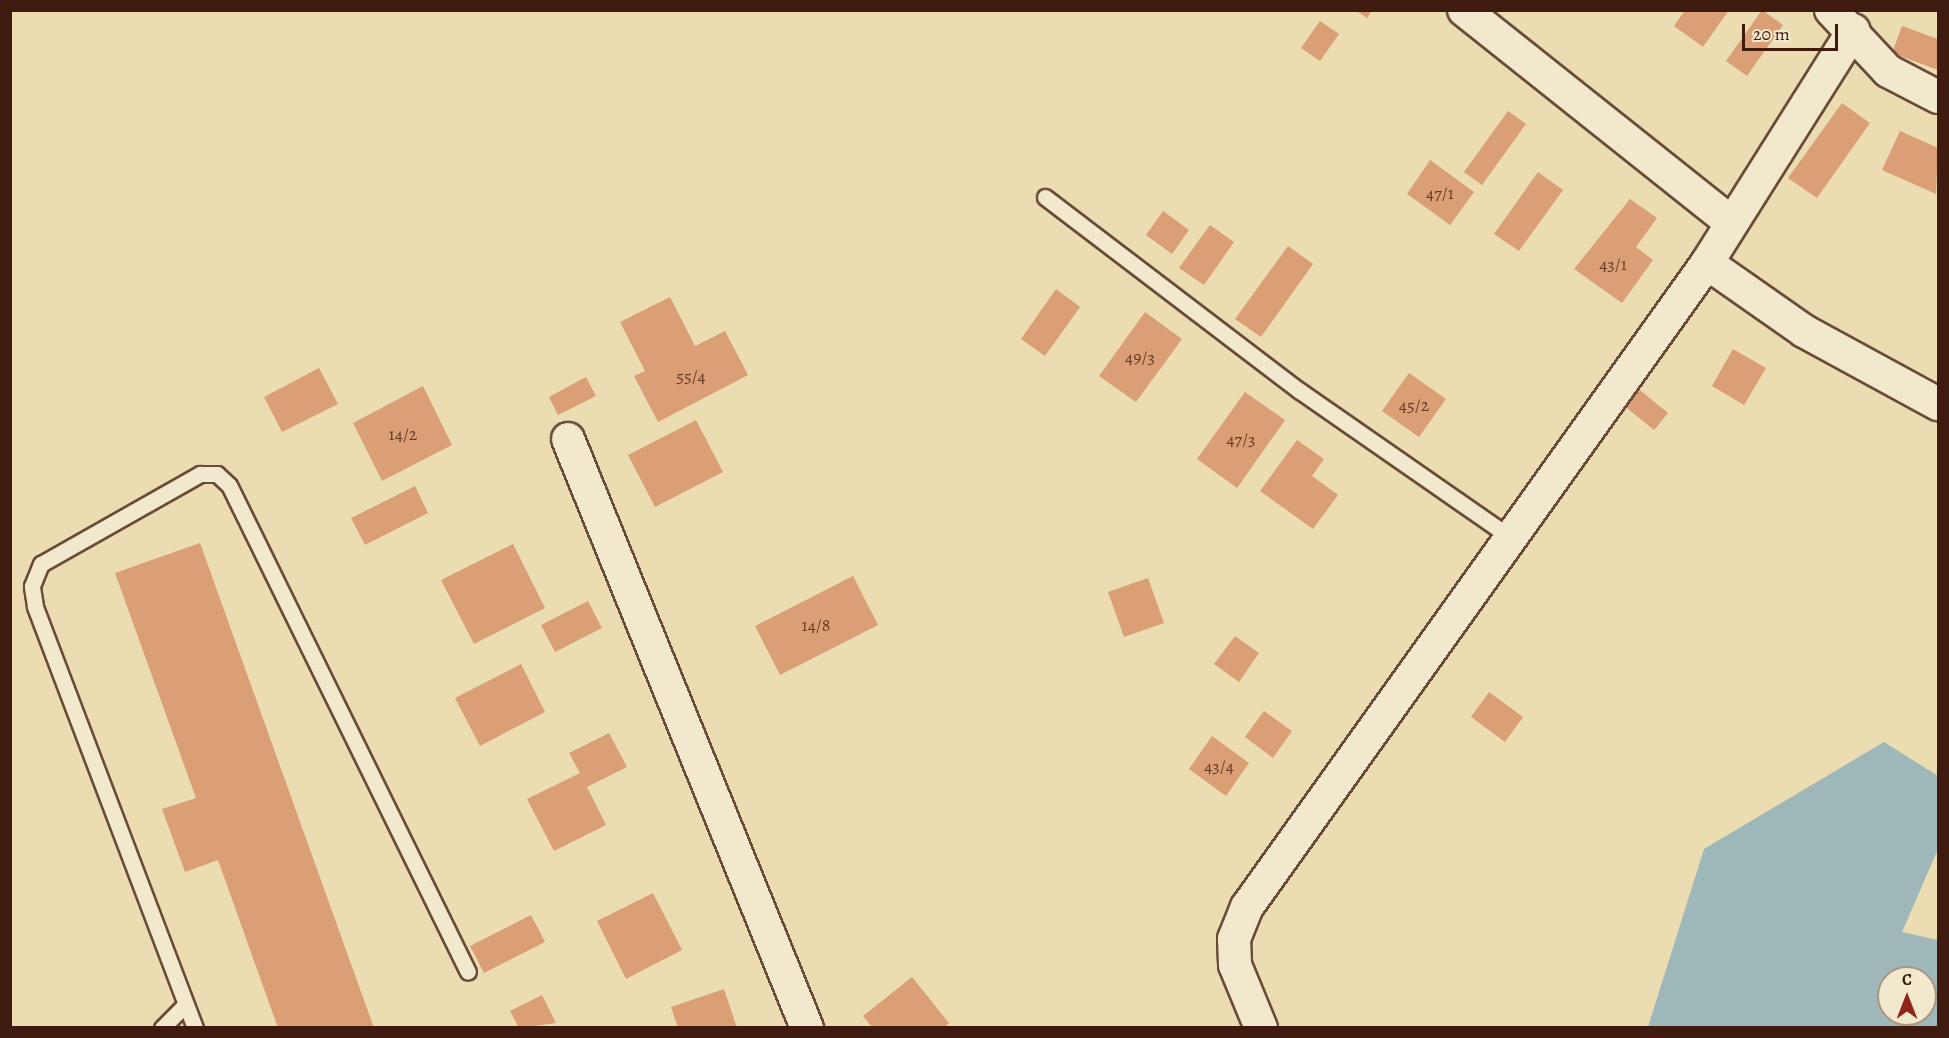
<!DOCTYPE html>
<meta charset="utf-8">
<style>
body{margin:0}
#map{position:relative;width:1949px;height:1038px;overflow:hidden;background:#ebdcb2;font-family:Alegreya,serif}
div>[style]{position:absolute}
.water>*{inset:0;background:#9eb8b9}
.building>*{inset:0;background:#da9f75}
.roads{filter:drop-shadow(2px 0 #694b37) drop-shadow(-2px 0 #694b37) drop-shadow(0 2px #694b37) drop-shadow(0 -2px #694b37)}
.lane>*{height:15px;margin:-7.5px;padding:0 7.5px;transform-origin:7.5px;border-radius:7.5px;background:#f2e8cd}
.street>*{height:32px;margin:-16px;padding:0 16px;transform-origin:16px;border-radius:16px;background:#f2e8cd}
span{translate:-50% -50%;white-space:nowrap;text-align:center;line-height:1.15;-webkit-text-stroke:5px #f2e8cd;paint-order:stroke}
.number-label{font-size:18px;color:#653c28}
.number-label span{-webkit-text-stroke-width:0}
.frame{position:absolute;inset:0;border:12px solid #3e1b0e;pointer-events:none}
.north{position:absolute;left:1877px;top:966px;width:60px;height:60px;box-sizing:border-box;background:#f2e8cd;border:2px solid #aa9681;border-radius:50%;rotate:0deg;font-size:16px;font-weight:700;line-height:24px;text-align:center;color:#3e1b0e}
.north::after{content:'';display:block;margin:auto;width:21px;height:27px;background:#8f2418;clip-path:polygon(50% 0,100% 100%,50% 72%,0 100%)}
.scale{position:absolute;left:1742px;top:24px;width:96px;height:27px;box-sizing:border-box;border:3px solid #3e1b0e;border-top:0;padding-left:8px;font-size:18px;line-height:21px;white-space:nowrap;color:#3e1b0e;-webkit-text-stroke:4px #f2e8cd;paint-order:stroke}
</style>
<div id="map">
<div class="water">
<i style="clip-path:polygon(evenodd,1884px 742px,1938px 776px,1938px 849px,1902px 932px,1938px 940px,1938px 1027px,1648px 1027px,1704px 849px,1884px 742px,1889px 978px,1925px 978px,1925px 1014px,1889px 1014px,1889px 978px)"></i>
</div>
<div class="building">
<i style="clip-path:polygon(1355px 10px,1372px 10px,1367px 18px)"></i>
<i style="clip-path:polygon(1685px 10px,1729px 10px,1703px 47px,1674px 26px)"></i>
<i style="clip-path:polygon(1762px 10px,1783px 25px,1747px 76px,1726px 61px)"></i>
<i style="clip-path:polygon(1320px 21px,1339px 34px,1320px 61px,1301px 48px)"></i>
<i style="clip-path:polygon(1902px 26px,1938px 39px,1938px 70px,1892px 53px)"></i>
<i style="clip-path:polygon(1842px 103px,1870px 123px,1817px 198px,1788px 178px)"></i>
<i style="clip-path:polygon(1508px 111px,1526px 124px,1482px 185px,1464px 172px)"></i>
<i style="clip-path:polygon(1900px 131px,1938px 148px,1936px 194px,1882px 170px)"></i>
<i style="clip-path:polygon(1430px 160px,1474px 192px,1450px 225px,1407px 194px)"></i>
<i style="clip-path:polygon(1538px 172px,1563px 190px,1519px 251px,1494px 234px)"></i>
<i style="clip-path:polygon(1630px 199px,1657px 218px,1636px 247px,1653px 260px,1622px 303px,1574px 269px)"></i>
<i style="clip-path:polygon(1163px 211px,1189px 230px,1172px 254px,1146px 235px)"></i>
<i style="clip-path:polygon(1210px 225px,1234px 242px,1204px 285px,1179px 268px)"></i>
<i style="clip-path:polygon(1288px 246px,1313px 264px,1261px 337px,1235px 319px)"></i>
<i style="clip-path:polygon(1056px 289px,1080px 307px,1045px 356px,1021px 339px)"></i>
<i style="clip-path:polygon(670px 297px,695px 346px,725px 331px,748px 375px,658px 422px,634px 376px,645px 371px,620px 322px)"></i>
<i style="clip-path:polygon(1145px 312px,1182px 339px,1136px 402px,1099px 376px)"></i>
<i style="clip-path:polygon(1733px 349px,1766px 368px,1744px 405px,1712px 386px)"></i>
<i style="clip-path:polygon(319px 368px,338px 404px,282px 432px,264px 397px)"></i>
<i style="clip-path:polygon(1409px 373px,1446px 399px,1419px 437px,1382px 411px)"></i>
<i style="clip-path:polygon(586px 377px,596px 396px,558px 415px,549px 397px)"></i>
<i style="clip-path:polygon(423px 386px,452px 445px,382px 481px,353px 423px)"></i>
<i style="clip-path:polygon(1636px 387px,1668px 413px,1654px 430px,1622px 404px)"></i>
<i style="clip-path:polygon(1245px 392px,1285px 420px,1237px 488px,1197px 459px)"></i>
<i style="clip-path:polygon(696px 420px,723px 472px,655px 507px,628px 455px)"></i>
<i style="clip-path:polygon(1297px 440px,1324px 459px,1312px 476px,1338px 495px,1313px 529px,1260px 491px)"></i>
<i style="clip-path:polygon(415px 486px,428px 513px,365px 545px,351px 518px)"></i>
<i style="clip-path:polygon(200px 543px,374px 1028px,278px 1028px,218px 860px,185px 872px,162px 809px,196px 798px,115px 573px)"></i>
<i style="clip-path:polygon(513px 544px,545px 608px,474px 644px,441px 580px)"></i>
<i style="clip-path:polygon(853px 576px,878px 625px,780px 675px,755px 626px)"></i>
<i style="clip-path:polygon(1148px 578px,1164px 623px,1124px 637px,1108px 592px)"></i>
<i style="clip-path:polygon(588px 601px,602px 628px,555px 652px,541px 625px)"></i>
<i style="clip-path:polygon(1235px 636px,1259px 653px,1239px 682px,1214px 664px)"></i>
<i style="clip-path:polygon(521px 664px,545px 712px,480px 746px,455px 698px)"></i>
<i style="clip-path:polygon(1489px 692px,1523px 717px,1505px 742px,1471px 717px)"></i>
<i style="clip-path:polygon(1264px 711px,1292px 731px,1273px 758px,1245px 737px)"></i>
<i style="clip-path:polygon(609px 733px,627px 767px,587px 787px,606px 825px,554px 851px,527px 799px,580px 773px,569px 753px)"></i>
<i style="clip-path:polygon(1212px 736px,1249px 763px,1226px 796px,1189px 769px)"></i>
<i style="clip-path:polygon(653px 893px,682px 950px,626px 979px,597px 921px)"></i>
<i style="clip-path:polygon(531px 915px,545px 942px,484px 973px,470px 946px)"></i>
<i style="clip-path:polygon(912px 977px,949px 1023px,943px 1028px,873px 1028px,863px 1016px)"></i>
<i style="clip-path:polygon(724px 989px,737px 1028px,678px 1028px,671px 1007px)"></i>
<i style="clip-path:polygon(542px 995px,556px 1023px,519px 1028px,510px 1011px)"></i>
</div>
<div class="roads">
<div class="lane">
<i style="left:1045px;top:197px;width:320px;rotate:37.3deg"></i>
<i style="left:1300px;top:391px;width:254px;rotate:34.8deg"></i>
<i style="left:162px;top:1028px;width:33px;rotate:-45deg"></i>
<i style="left:195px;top:1028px;width:451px;rotate:-110.8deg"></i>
<i style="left:35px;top:606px;width:20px;rotate:-99deg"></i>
<i style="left:32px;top:586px;width:24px;rotate:-68deg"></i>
<i style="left:41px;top:564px;width:183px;rotate:-29.5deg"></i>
<i style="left:200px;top:474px;width:17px"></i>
<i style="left:217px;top:474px;width:16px;rotate:43deg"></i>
<i style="left:229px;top:485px;width:542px;rotate:63.86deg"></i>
</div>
<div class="street">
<i style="left:1464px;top:10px;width:342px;rotate:38.5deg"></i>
<i style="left:1831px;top:10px;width:83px;rotate:46.9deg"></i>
<i style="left:1888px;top:71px;width:56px;rotate:27.5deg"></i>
<i style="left:1707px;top:263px;width:118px;rotate:35deg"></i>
<i style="left:1804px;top:331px;width:153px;rotate:28.6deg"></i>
<i style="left:568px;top:439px;width:636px;rotate:67.91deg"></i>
<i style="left:1261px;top:1028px;width:68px;rotate:-112.4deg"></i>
<i style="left:1235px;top:965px;width:26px;rotate:-92deg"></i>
<i style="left:1234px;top:939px;width:35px;rotate:-68deg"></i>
<i style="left:1247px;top:907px;width:791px;rotate:-54.46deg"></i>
<i style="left:1707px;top:263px;width:275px;rotate:-57.8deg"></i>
</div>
</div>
<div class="number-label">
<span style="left:1440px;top:193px">47/1</span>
<span style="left:1613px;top:264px">43/1</span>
<span style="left:1140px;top:357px">49/3</span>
<span style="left:691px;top:376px">55/4</span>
<span style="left:1414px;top:405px">45/2</span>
<span style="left:403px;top:434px">14/2</span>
<span style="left:1241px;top:439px">47/3</span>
<span style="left:816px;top:625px">14/8</span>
<span style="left:1219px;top:766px">43/4</span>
</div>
<div class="frame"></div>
<div class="north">С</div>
<div class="scale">20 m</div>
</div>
